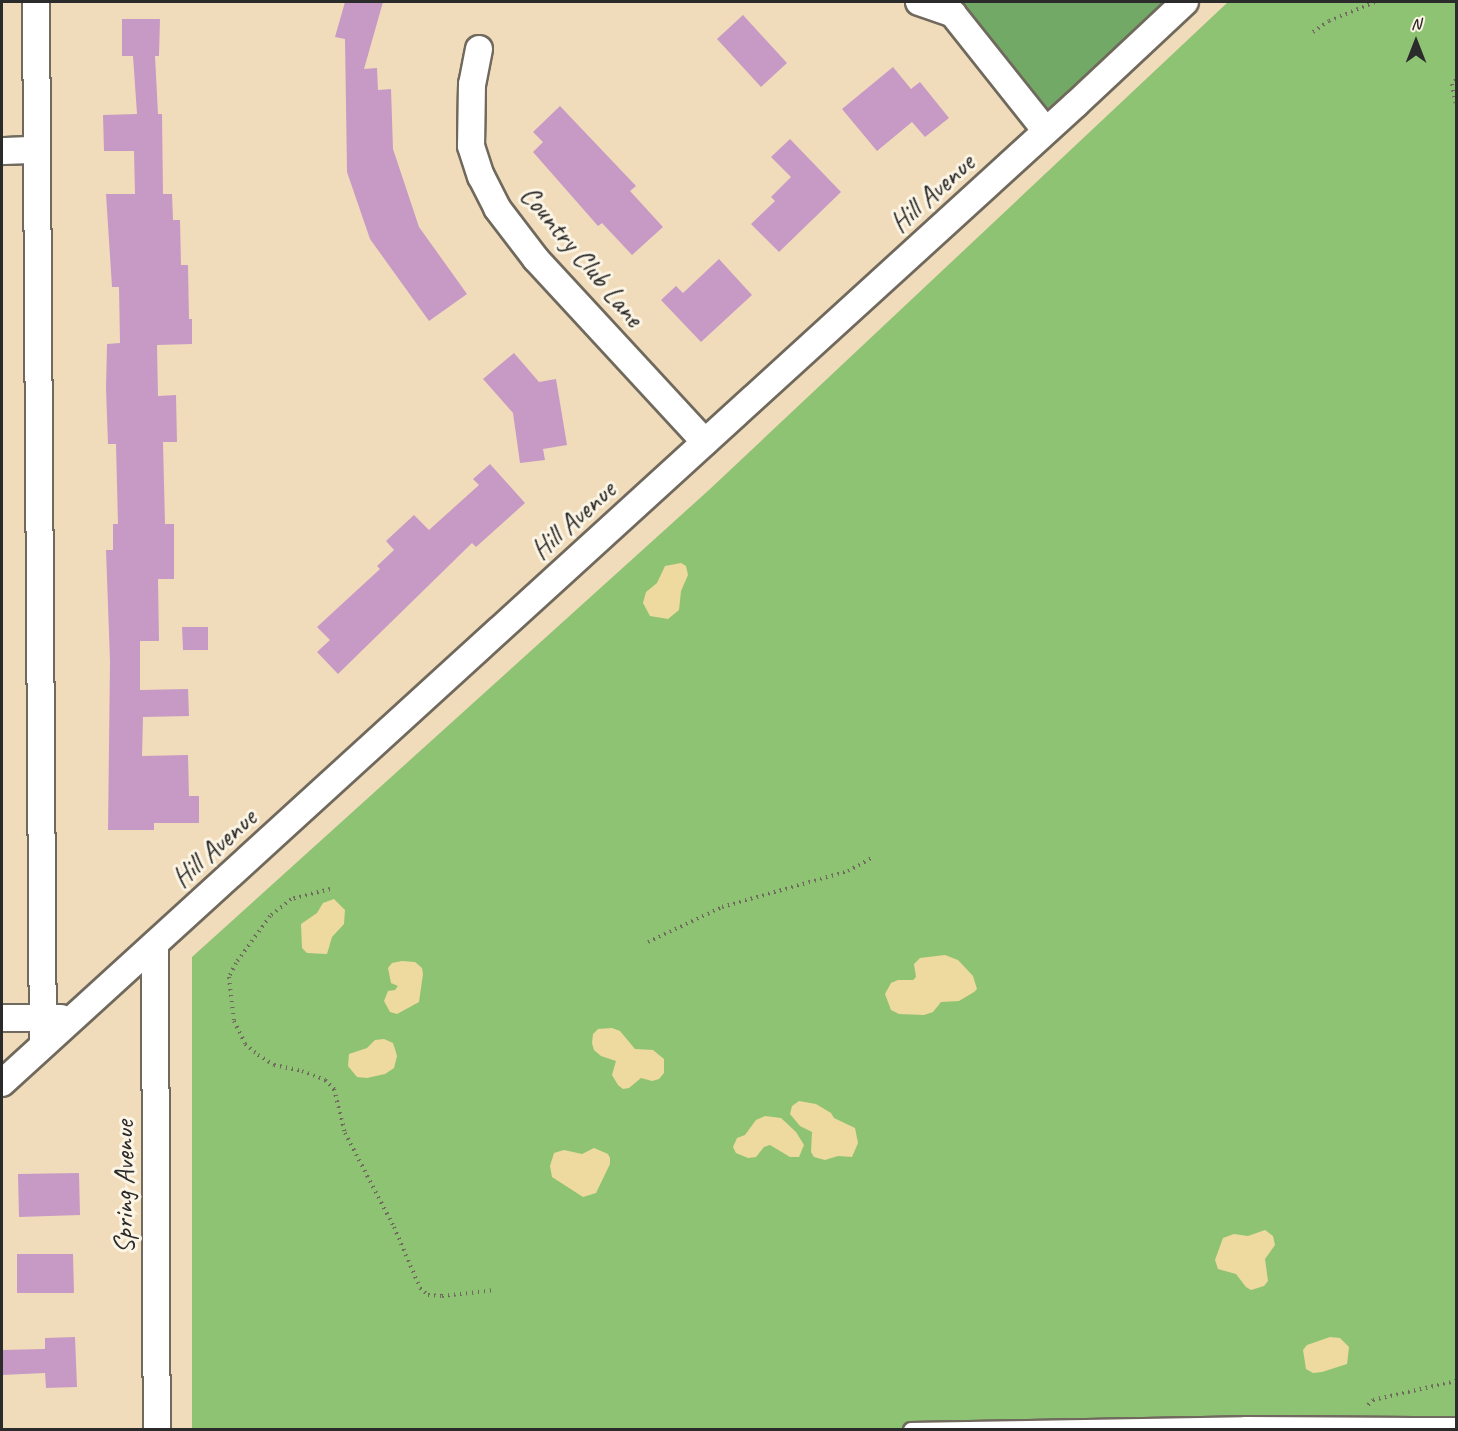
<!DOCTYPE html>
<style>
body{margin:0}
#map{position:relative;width:1458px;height:1431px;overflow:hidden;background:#f0dcba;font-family:Caveat,sans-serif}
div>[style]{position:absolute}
.green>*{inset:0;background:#8fc374}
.forest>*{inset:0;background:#73a966}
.sand>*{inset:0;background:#eeda9e}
.building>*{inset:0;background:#c69ac5}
.path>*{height:4px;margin-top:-2px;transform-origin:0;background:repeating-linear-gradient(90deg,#70695d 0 1.5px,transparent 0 6px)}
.roads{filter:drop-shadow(2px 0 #70695d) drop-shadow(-2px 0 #70695d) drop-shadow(0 2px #70695d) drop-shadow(0 -2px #70695d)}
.lane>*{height:14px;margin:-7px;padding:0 7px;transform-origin:7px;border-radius:7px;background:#fff}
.street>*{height:26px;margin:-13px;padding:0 13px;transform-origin:13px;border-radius:13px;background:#fff}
span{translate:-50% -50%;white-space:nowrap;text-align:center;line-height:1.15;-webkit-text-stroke:6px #fcf5e5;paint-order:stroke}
.street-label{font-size:28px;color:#2b2b2b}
.frame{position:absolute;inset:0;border:3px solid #2b2b2b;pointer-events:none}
.north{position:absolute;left:1386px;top:12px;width:60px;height:60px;-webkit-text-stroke:4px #fcf5e5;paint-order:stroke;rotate:0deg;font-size:16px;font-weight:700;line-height:24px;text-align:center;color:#2b2b2b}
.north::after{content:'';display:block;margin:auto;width:21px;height:27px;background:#2b2b2b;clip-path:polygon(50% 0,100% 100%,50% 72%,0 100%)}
</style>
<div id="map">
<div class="green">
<i style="clip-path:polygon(1228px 2px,1456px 2px,1456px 1429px,192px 1429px,192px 957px,710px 489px)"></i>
</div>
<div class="forest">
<i style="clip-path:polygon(952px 2px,1168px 2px,1047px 113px)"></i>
</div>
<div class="sand">
<i style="clip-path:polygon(681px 563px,686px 566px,688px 575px,681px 591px,679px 610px,668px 619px,650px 616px,643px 603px,646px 592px,657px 583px,665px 566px)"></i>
<i style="clip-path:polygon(334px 899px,345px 910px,344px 924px,332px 937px,327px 954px,307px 953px,302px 948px,301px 924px,317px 913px,323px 903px)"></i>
<i style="clip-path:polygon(945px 955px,958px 960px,973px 976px,977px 989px,974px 992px,959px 1001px,941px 1002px,933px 1012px,924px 1015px,899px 1014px,891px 1010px,885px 994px,891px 983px,898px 980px,913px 980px,916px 977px,914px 964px,920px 958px)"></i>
<i style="clip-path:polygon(402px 961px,415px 962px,422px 968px,423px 974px,419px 1002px,397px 1014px,390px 1012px,384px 1001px,388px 991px,395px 990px,398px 986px,391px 983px,388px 968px,392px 963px)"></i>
<i style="clip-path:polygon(612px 1028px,620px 1031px,635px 1049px,653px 1050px,664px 1059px,664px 1073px,659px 1079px,652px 1081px,641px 1078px,629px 1088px,623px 1089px,618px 1085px,612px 1075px,616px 1061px,601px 1056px,594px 1050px,592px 1043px,593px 1034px,598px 1029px)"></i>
<i style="clip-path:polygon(384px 1039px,393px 1043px,395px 1049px,397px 1056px,394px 1068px,385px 1074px,367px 1078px,357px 1077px,348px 1066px,349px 1054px,367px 1048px,375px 1040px)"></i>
<i style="clip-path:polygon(799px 1101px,816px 1104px,831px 1113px,834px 1118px,855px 1128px,858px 1143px,852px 1157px,838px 1156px,825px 1160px,814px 1157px,811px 1152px,812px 1132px,800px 1126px,790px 1114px,792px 1106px)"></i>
<i style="clip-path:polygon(765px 1116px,781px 1118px,796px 1132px,804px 1145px,799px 1157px,790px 1157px,770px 1145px,764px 1147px,756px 1157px,748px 1158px,736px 1153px,733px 1147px,737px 1138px,745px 1135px,756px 1120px)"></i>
<i style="clip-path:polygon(594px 1148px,608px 1154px,610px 1158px,610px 1164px,596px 1193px,583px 1197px,552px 1177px,550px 1166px,554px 1153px,564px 1150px,582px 1154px)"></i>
<i style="clip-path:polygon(1265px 1230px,1273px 1236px,1275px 1245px,1265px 1259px,1268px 1281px,1264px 1286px,1251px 1290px,1246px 1287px,1236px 1274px,1218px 1269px,1215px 1260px,1223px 1238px,1234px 1234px,1248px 1236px)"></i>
<i style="clip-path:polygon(1330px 1337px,1340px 1338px,1349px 1347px,1347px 1364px,1322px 1372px,1313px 1373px,1306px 1369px,1303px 1350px,1307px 1345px)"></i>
</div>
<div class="building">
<i style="clip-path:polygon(345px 2px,383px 2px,364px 69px,377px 68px,378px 90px,391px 89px,393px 149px,419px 227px,467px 294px,429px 321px,370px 239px,347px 172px,345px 39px,335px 37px)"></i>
<i style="clip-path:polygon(743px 15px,787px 63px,761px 87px,717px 39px)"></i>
<i style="clip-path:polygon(122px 19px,160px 19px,159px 56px,155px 56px,158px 114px,162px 114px,163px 194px,172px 194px,173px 220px,180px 220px,181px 265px,188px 265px,189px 319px,192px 319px,192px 344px,157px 345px,158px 396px,176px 395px,177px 442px,163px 442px,165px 524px,174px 524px,174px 579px,158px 579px,159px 641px,140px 641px,140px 690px,188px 689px,189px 716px,143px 717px,142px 756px,188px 755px,189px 796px,199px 796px,199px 823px,154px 823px,154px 830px,108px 830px,110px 661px,106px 550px,113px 550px,113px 524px,118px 524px,116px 444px,108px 444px,106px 389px,107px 344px,120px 343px,119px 287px,112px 287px,106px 194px,135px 194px,134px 151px,104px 151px,103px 115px,137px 114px,133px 56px,122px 56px)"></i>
<i style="clip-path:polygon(893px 67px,911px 89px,920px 82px,949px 118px,925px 137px,912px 122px,877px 151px,842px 109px)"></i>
<i style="clip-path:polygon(560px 106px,636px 186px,630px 191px,663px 227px,632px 255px,602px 223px,598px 226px,533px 152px,543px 142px,533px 132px)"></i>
<i style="clip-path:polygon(790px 139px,841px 192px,779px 252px,751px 224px,775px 201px,771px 197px,791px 177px,771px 157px)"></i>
<i style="clip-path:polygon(719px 259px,752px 295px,701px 342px,661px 300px,676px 286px,683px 293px)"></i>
<i style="clip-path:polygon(514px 353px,539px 382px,556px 379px,567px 445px,543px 449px,545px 460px,520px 463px,513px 413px,483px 379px)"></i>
<i style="clip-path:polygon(490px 464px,525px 503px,476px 547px,472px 543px,338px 674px,317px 652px,330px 640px,317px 627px,380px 569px,377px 566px,394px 550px,386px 541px,414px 515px,429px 530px,479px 485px,473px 479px)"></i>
<i style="clip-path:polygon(182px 627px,208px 627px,208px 650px,183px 650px)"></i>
<i style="clip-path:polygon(79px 1173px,80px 1215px,19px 1217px,18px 1174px)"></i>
<i style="clip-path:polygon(17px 1254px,73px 1254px,74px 1293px,17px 1293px)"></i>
<i style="clip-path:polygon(75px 1337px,77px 1387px,46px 1388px,45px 1373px,2px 1375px,2px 1350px,45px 1349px,45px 1338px)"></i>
</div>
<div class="path">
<i style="left:1456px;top:2px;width:1px;rotate:90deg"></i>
<i style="left:1313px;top:32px;width:19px;rotate:-35deg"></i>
<i style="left:1329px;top:21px;width:50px;rotate:-22.4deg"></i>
<i style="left:1456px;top:80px;width:6px;rotate:135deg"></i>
<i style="left:1452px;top:84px;width:20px;rotate:79deg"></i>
<i style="left:330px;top:889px;width:40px;rotate:165.6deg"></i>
<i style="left:291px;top:899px;width:27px;rotate:141deg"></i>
<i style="left:270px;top:916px;width:58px;rotate:125.9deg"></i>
<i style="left:236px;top:963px;width:16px;rotate:117deg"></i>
<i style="left:229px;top:977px;width:44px;rotate:83.5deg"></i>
<i style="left:234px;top:1021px;width:25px;rotate:64deg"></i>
<i style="left:245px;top:1044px;width:17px;rotate:40deg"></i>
<i style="left:258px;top:1055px;width:19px;rotate:32deg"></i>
<i style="left:274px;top:1065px;width:29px;rotate:12deg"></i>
<i style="left:302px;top:1071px;width:25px;rotate:21deg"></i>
<i style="left:325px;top:1080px;width:13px;rotate:45deg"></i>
<i style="left:334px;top:1089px;width:45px;rotate:76deg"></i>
<i style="left:345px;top:1133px;width:106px;rotate:62.5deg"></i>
<i style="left:394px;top:1227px;width:66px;rotate:66.9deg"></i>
<i style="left:420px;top:1288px;width:11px;rotate:41deg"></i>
<i style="left:428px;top:1295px;width:14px;rotate:4deg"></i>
<i style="left:442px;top:1296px;width:54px;rotate:-6.3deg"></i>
<i style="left:648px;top:942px;width:82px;rotate:-25.3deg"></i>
<i style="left:722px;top:907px;width:131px;rotate:-15.9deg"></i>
<i style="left:848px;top:871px;width:29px;rotate:-29deg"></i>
<i style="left:1368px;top:1405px;width:7px;rotate:-45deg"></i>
<i style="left:1373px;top:1400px;width:85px;rotate:-12.9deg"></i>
</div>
<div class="roads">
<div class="lane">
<i style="left:911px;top:1430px;width:334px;rotate:-1deg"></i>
<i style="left:1245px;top:1424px;width:211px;rotate:0.3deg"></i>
</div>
<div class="street">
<i style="left:36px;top:2px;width:1043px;rotate:89.62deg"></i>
<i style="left:919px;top:2px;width:36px;rotate:19deg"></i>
<i style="left:953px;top:14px;width:149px;rotate:51.5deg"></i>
<i style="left:479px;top:49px;width:36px;rotate:101deg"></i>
<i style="left:472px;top:84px;width:62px;rotate:90.9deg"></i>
<i style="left:471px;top:146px;width:32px;rotate:72deg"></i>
<i style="left:481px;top:176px;width:36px;rotate:63deg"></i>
<i style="left:497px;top:208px;width:64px;rotate:52.6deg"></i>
<i style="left:536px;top:259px;width:249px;rotate:47.3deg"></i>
<i style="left:2px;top:151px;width:34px;rotate:-2deg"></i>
<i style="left:155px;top:944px;width:486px;rotate:89.8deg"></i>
<i style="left:2px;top:1018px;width:59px"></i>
<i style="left:2px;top:1083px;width:1453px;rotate:-42.35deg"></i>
<i style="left:1076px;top:104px;width:149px;rotate:-43.1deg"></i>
</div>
</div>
<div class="street-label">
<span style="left:932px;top:193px;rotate:-42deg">Hill Avenue</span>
<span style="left:582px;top:256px;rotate:50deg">Country Club Lane</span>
<span style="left:573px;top:520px;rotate:-42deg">Hill Avenue</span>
<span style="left:214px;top:848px;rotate:-42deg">Hill Avenue</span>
<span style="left:124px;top:1187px;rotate:-90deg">Spring Avenue</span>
</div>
<div class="frame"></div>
<div class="north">N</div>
</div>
